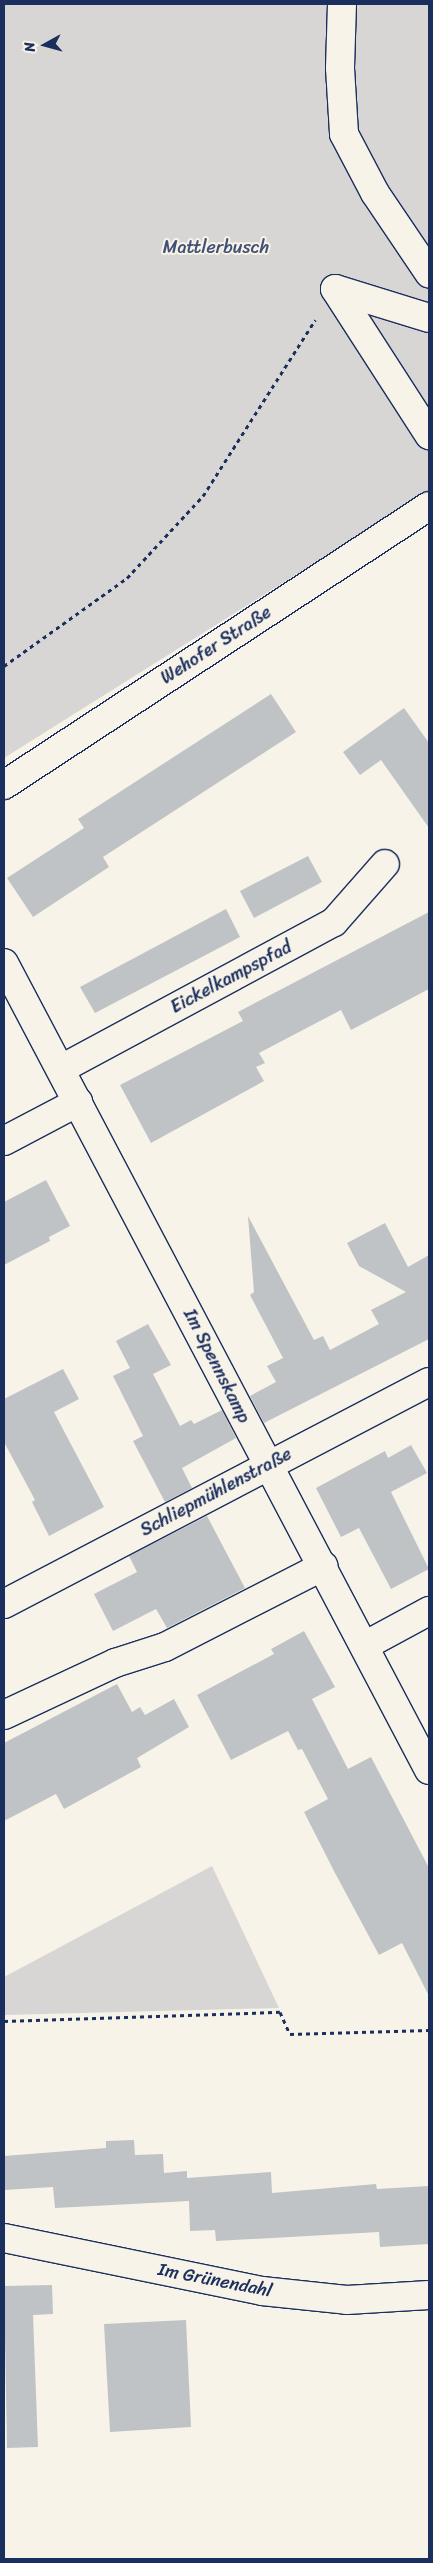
<!DOCTYPE html>
<meta charset="utf-8">
<style>
body{margin:0}
#map{position:relative;width:433px;height:2563px;overflow:hidden;background:#f7f3e8;font-family:Sriracha,sans-serif}
div>[style]{position:absolute}
.green>*{inset:0;background:#d7d6d4}
.building>*{inset:0;background:#c0c3c5}
.path>*{height:3px;margin-top:-1.5px;transform-origin:0;background:repeating-linear-gradient(90deg,#1b2f5e 0 4px,transparent 0 8px)}
.roads{filter:drop-shadow(1px 0 #1b2f5e) drop-shadow(-1px 0 #1b2f5e) drop-shadow(0 1px #1b2f5e) drop-shadow(0 -1px #1b2f5e)}
.minor>*{height:28px;margin:-14px;padding:0 14px;transform-origin:14px;border-radius:14px;background:#f7f3e8}
span{translate:-50% -50%;white-space:nowrap;text-align:center;line-height:1.15;-webkit-text-stroke:4px #f7f3e8;paint-order:stroke}
.park-label{font-size:18px;color:#415076}
.street-label{font-size:18px;color:#1b2f5e}
.frame{position:absolute;inset:0;border:5px solid #1b2f5e;pointer-events:none}
.north{position:absolute;left:20px;top:20px;width:50px;height:50px;-webkit-text-stroke:4px #f7f3e8;paint-order:stroke;rotate:263deg;font-size:14px;font-weight:700;line-height:20px;text-align:center;color:#1b2f5e}
.north::after{content:'';display:block;margin:auto;width:18px;height:22px;background:#1b2f5e;clip-path:polygon(50% 0,100% 100%,50% 72%,0 100%)}
</style>
<div id="map">
<div class="green">
<i style="clip-path:polygon(4px 4px,429px 4px,429px 491px,4px 758px)"></i>
<i style="clip-path:polygon(212px 1866px,279px 2008px,4px 2015px,4px 1977px)"></i>
</div>
<div class="building">
<i style="clip-path:polygon(271px 694px,296px 732px,103px 857px,109px 867px,33px 917px,7px 878px,84px 828px,78px 819px)"></i>
<i style="clip-path:polygon(404px 708px,429px 743px,429px 828px,381px 760px,360px 775px,343px 752px)"></i>
<i style="clip-path:polygon(308px 856px,322px 882px,254px 918px,240px 891px)"></i>
<i style="clip-path:polygon(226px 909px,240px 937px,95px 1013px,80px 987px)"></i>
<i style="clip-path:polygon(429px 912px,429px 989px,351px 1030px,341px 1010px,259px 1053px,265px 1063px,256px 1067px,264px 1081px,151px 1143px,120px 1085px,243px 1021px,238px 1012px)"></i>
<i style="clip-path:polygon(46px 1180px,70px 1226px,49px 1237px,50px 1241px,4px 1265px,4px 1202px)"></i>
<i style="clip-path:polygon(248px 1216px,314px 1340px,323px 1336px,330px 1350px,379px 1324px,371px 1310px,406px 1292px,359px 1266px,347px 1243px,385px 1223px,408px 1267px,429px 1255px,429px 1339px,264px 1423px,250px 1396px,276px 1382px,267px 1366px,283px 1358px,250px 1295px,254px 1292px)"></i>
<i style="clip-path:polygon(148px 1324px,171px 1365px,153px 1374px,180px 1426px,191px 1420px,194px 1424px,222px 1410px,236px 1438px,182px 1468px,192px 1488px,165px 1502px,133px 1441px,143px 1436px,113px 1376px,130px 1368px,116px 1341px)"></i>
<i style="clip-path:polygon(63px 1369px,79px 1399px,54px 1412px,104px 1507px,49px 1536px,32px 1502px,35px 1500px,4px 1442px,4px 1399px)"></i>
<i style="clip-path:polygon(411px 1445px,427px 1473px,391px 1492px,429px 1569px,391px 1589px,359px 1528px,341px 1537px,316px 1488px,385px 1451px,388px 1458px)"></i>
<i style="clip-path:polygon(207px 1516px,245px 1588px,167px 1628px,156px 1609px,113px 1631px,94px 1594px,137px 1572px,129px 1556px)"></i>
<i style="clip-path:polygon(304px 1631px,335px 1687px,312px 1699px,348px 1769px,371px 1757px,429px 1868px,429px 1996px,402px 1943px,379px 1955px,334px 1871px,304px 1812px,328px 1799px,302px 1749px,298px 1750px,288px 1731px,231px 1760px,197px 1695px,274px 1654px,271px 1649px)"></i>
<i style="clip-path:polygon(117px 1684px,132px 1712px,140px 1707px,145px 1715px,174px 1699px,189px 1727px,137px 1758px,141px 1767px,64px 1809px,56px 1794px,4px 1821px,4px 1743px)"></i>
<i style="clip-path:polygon(134px 2140px,135px 2155px,163px 2154px,164px 2173px,187px 2171px,187px 2178px,271px 2172px,272px 2193px,376px 2184px,377px 2189px,429px 2186px,429px 2244px,380px 2247px,379px 2232px,216px 2241px,215px 2230px,190px 2231px,189px 2201px,55px 2208px,53px 2187px,4px 2190px,4px 2156px,106px 2148px,106px 2141px)"></i>
<i style="clip-path:polygon(52px 2285px,53px 2314px,33px 2315px,38px 2447px,7px 2448px,4px 2286px)"></i>
<i style="clip-path:polygon(186px 2320px,191px 2427px,110px 2432px,104px 2324px)"></i>
</div>
<div class="path">
<i style="left:4px;top:666px;width:151px;rotate:-35.6deg"></i>
<i style="left:127px;top:578px;width:112px;rotate:-47.2deg"></i>
<i style="left:203px;top:496px;width:209px;rotate:-57.5deg"></i>
<i style="left:4px;top:2021px;width:276px;rotate:-1.9deg"></i>
<i style="left:280px;top:2012px;width:24px;rotate:66deg"></i>
<i style="left:290px;top:2034px;width:139px;rotate:-1.6deg"></i>
</div>
<div class="roads">
<div class="minor">
<i style="left:342px;top:4px;width:64px;rotate:91.8deg"></i>
<i style="left:340px;top:68px;width:66px;rotate:86.5deg"></i>
<i style="left:344px;top:134px;width:67px;rotate:62.3deg"></i>
<i style="left:375px;top:193px;width:97px;rotate:56deg"></i>
<i style="left:335px;top:289px;width:174px;rotate:57.2deg"></i>
<i style="left:335px;top:289px;width:98px;rotate:17.1deg"></i>
<i style="left:4px;top:785px;width:508px;rotate:-33.28deg"></i>
<i style="left:4px;top:963px;width:912px;rotate:62.23deg"></i>
<i style="left:61px;top:1069px;width:310px;rotate:-28.3deg"></i>
<i style="left:334px;top:922px;width:77px;rotate:-48.7deg"></i>
<i style="left:4px;top:1141px;width:84px;rotate:-27.8deg"></i>
<i style="left:4px;top:1604px;width:479px;rotate:-27.6deg"></i>
<i style="left:366px;top:1645px;width:72px;rotate:-28.4deg"></i>
<i style="left:4px;top:1715px;width:123px;rotate:-25.1deg"></i>
<i style="left:115px;top:1663px;width:52px;rotate:-17.7deg"></i>
<i style="left:165px;top:1647px;width:178px;rotate:-27.1deg"></i>
<i style="left:4px;top:2238px;width:263px;rotate:11.6deg"></i>
<i style="left:262px;top:2291px;width:85px;rotate:6deg"></i>
<i style="left:347px;top:2300px;width:82px;rotate:-3.5deg"></i>
</div>
</div>
<div class="park-label">
<span style="left:216px;top:247px">Mattlerbusch</span>
</div>
<div class="street-label">
<span style="left:216px;top:645px;rotate:-33deg">Wehofer Straße</span>
<span style="left:231px;top:977px;rotate:-28deg">Eickelkampspfad</span>
<span style="left:217px;top:1366px;rotate:63deg">Im Spennskamp</span>
<span style="left:216px;top:1492px;rotate:-28deg">Schliepmühlenstraße</span>
<span style="left:215px;top:2280px;rotate:11deg">Im Grünendahl</span>
</div>
<div class="frame"></div>
<div class="north">N</div>
</div>
